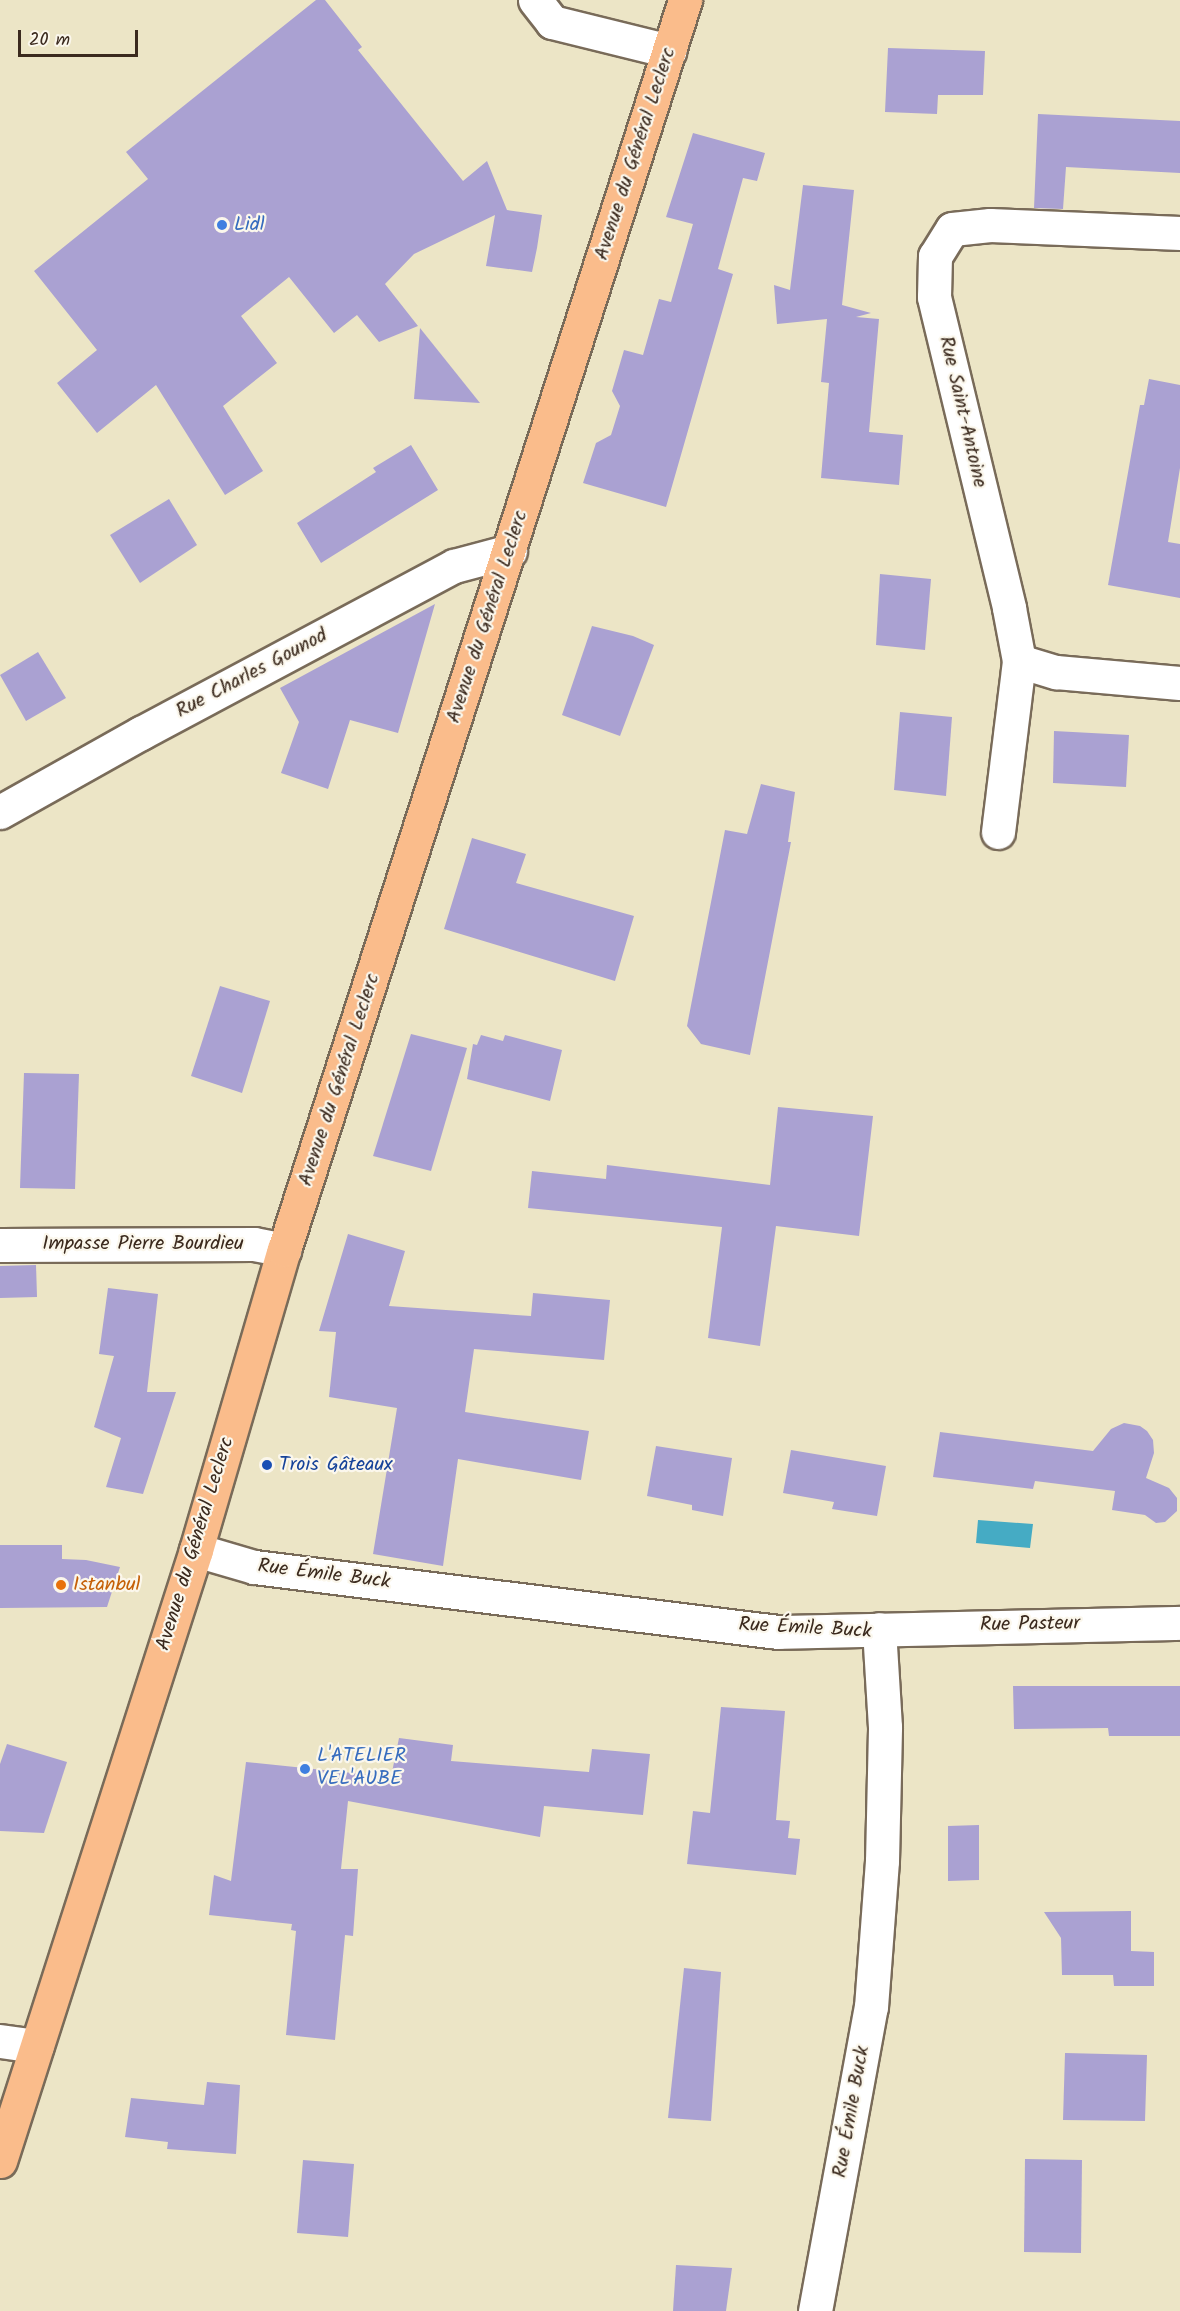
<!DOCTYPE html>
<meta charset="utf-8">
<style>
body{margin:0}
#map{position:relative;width:1180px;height:2311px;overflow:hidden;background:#ece5c6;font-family:Kalam,sans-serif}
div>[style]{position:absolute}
.water>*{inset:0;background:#45abc4}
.building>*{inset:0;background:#aaa1d2}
.roads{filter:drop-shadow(2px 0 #796b59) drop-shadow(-2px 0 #796b59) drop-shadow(0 2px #796b59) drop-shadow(0 -2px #796b59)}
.minor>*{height:33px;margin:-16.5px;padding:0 16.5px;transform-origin:16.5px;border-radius:16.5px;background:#fff}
.major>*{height:33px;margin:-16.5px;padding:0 16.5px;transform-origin:16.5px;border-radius:16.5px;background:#fabc8b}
.dots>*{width:16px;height:16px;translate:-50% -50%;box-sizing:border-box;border:3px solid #fbf7ec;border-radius:50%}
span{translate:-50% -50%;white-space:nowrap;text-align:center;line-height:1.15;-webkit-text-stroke:4.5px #fbf7ec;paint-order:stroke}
.street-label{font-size:20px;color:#3b2a1e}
.shop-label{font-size:20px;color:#366cbe}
.left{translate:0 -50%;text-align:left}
.transit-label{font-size:20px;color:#164399}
.food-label{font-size:20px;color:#c56008}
.scale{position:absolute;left:18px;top:30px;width:120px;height:27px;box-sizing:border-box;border:3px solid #3b2a1e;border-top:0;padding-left:8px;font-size:18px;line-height:21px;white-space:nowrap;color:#3b2a1e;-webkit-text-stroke:4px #fbf7ec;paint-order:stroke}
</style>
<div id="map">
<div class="water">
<i style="clip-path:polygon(978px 1520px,1033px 1524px,1030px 1548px,976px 1543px)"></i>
</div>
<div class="building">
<i style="clip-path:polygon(316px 0,325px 0,362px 47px,358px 50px,463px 181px,487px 161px,507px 210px,542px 215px,537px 248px,532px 272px,486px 266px,495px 215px,414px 254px,385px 284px,418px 326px,379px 342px,357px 315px,334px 333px,289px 277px,241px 316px,277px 363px,223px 406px,263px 471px,225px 495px,156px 385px,97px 433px,57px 383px,97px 350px,34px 271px,148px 179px,126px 152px)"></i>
<i style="clip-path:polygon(888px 48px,985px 51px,983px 95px,938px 95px,937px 114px,885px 112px)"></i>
<i style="clip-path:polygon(1038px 114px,1180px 121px,1180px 173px,1066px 167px,1063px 209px,1034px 208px)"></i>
<i style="clip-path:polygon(693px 133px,765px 153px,757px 181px,743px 178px,718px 269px,733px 274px,666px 507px,583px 483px,596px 443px,611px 435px,620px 406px,612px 391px,624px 350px,643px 355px,659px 299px,671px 302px,693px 224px,666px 217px)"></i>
<i style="clip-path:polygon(803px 185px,854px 190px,842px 305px,871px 313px,856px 317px,879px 319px,869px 432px,903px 435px,899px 485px,821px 478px,829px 383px,821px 382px,827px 319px,777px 324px,774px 285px,790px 290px)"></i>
<i style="clip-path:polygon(420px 328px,480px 403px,414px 399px)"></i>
<i style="clip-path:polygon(1149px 379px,1180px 385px,1180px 468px,1168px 542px,1180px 544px,1180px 598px,1108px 585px,1140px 405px,1144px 405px)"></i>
<i style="clip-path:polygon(411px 445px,438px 490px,321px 563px,297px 523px,376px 472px,373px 468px)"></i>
<i style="clip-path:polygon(169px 499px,197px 545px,140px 583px,110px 535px)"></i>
<i style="clip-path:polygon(880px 574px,931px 579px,925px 650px,876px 645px)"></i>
<i style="clip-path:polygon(435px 604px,398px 733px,350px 720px,328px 789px,281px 773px,299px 722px,280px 688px)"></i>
<i style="clip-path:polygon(592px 626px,633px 636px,654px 645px,620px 736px,562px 715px)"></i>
<i style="clip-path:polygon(38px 652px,66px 698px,26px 721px,0 675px)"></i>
<i style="clip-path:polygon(900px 712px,952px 717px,946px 796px,894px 790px)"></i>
<i style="clip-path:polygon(1054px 731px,1129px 735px,1126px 787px,1053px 783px)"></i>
<i style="clip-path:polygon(761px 784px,795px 792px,788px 842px,791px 842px,750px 1055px,701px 1044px,687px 1026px,725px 830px,747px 834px)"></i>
<i style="clip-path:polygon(472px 838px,526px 854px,516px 883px,634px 916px,615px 981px,444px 929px)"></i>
<i style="clip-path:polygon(220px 986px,270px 1001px,242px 1093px,191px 1076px)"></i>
<i style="clip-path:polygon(411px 1034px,467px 1048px,431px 1171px,373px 1156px)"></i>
<i style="clip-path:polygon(481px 1035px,503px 1041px,505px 1035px,562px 1050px,550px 1101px,467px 1079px,473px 1044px,477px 1045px)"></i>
<i style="clip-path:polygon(24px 1073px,79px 1074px,75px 1189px,20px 1188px)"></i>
<i style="clip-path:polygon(778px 1107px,873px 1116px,859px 1236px,776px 1226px,760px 1346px,708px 1338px,722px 1227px,528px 1208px,532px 1171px,606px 1179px,607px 1165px,770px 1185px)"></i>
<i style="clip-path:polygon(348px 1234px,405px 1251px,389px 1306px,531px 1316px,533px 1293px,610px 1300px,604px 1360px,474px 1349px,465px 1412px,589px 1431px,581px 1480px,458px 1459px,443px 1566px,373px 1554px,397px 1408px,329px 1397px,336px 1332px,319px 1331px)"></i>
<i style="clip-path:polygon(36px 1265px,37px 1297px,0 1298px,0 1266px)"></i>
<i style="clip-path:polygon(108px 1288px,158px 1294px,147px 1392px,176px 1392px,143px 1494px,106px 1487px,121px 1438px,94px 1427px,114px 1356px,99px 1354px)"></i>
<i style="clip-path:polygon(1124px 1423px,1140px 1426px,1147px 1431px,1153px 1440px,1154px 1453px,1146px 1478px,1169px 1488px,1177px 1498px,1177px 1511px,1165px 1522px,1156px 1523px,1145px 1515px,1112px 1510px,1115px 1491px,1035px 1481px,1033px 1489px,933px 1477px,940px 1432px,1093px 1451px,1111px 1429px)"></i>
<i style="clip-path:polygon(656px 1446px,732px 1458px,723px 1516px,692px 1510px,692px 1505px,647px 1496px)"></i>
<i style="clip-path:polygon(791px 1450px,886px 1466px,877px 1516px,832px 1509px,834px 1502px,783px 1493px)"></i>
<i style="clip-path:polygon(0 1545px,62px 1545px,62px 1559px,86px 1560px,120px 1567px,107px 1607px,0 1608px)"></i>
<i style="clip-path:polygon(1013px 1686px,1180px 1686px,1180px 1736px,1109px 1736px,1108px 1728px,1014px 1729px)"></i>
<i style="clip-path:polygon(721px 1707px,785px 1711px,776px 1820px,790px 1821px,788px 1838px,800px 1839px,796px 1875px,687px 1864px,693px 1811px,710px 1813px)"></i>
<i style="clip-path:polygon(399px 1738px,453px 1745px,451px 1761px,589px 1772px,592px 1749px,650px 1754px,643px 1815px,544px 1806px,540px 1837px,348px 1801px,341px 1869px,358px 1869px,353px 1936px,345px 1935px,335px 2040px,286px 2035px,296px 1931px,291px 1930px,292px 1924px,209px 1915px,214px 1875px,231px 1881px,246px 1762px,391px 1777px)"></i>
<i style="clip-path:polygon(7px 1744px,67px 1762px,44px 1833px,0 1831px,0 1764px)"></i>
<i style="clip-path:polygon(979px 1825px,979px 1880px,948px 1881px,948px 1826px)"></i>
<i style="clip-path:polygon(1131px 1911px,1131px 1951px,1154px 1952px,1154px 1986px,1114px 1986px,1113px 1975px,1062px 1975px,1061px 1938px,1044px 1912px)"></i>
<i style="clip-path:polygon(684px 1968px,721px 1972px,711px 2121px,668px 2118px)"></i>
<i style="clip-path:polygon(1065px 2053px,1147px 2055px,1145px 2121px,1063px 2120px)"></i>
<i style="clip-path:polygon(207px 2082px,240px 2085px,236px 2154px,167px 2149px,168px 2142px,125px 2137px,131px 2098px,204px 2105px)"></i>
<i style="clip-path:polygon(1025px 2159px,1082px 2160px,1081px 2253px,1024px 2252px)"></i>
<i style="clip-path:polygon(303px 2160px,354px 2164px,348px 2237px,297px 2233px)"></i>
<i style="clip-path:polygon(676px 2265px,732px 2268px,726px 2311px,673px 2311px)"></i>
</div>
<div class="roads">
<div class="minor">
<i style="left:535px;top:0;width:28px;rotate:52deg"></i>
<i style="left:552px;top:22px;width:121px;rotate:13.9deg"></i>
<i style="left:1180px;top:233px;width:190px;rotate:-177.6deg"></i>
<i style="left:990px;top:225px;width:38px;rotate:174deg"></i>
<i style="left:952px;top:229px;width:32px;rotate:122deg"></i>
<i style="left:935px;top:256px;width:41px;rotate:91.4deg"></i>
<i style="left:934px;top:297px;width:320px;rotate:76.4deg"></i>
<i style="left:1009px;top:608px;width:54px;rotate:79.3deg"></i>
<i style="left:1019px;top:661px;width:39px;rotate:17deg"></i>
<i style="left:1056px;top:672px;width:124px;rotate:5.1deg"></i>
<i style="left:0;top:812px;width:162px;rotate:-29.3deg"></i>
<i style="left:141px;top:733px;width:355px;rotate:-28.1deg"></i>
<i style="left:454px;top:566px;width:58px;rotate:-15deg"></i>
<i style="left:998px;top:832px;width:172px;rotate:-83deg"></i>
<i style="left:0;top:1245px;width:254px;rotate:-0.2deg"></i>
<i style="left:254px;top:1244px;width:31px;rotate:11deg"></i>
<i style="left:196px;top:1550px;width:60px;rotate:16.3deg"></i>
<i style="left:254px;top:1567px;width:528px;rotate:7.07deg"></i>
<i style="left:778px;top:1632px;width:402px;rotate:-1.3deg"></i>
<i style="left:0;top:2041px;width:37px;rotate:8deg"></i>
<i style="left:815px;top:2311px;width:309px;rotate:-79.6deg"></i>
<i style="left:871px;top:2007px;width:146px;rotate:-85.7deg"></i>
<i style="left:882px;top:1861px;width:134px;rotate:-88.7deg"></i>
<i style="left:885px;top:1727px;width:98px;rotate:-93.5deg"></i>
</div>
<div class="major">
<i style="left:0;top:2161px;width:642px;rotate:-72.21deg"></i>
<i style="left:196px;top:1550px;width:313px;rotate:-73.7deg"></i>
<i style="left:284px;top:1250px;width:1313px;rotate:-72.21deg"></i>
</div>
</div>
<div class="dots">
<i style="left:222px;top:225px;background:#3f7fe0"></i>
<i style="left:267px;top:1465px;background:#1a4fb4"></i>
<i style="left:61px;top:1585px;background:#e8710a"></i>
<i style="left:305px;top:1769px;background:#3f7fe0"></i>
</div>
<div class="street-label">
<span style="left:636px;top:154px;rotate:-72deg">Avenue du Général Leclerc</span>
<span style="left:962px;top:412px;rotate:77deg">Rue Saint-Antoine</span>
<span style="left:488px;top:617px;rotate:-72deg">Avenue du Général Leclerc</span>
<span style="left:252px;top:674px;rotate:-28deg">Rue Charles Gounod</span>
<span style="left:340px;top:1080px;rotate:-72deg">Avenue du Général Leclerc</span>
<span style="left:143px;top:1244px">Impasse Pierre Bourdieu</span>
<span style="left:196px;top:1544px;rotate:-73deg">Avenue du Général Leclerc</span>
<span style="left:324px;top:1575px;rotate:7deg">Rue Émile Buck</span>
<span style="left:1030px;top:1625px;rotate:-1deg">Rue Pasteur</span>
<span style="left:805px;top:1629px;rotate:3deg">Rue Émile Buck</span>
<span style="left:852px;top:2112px;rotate:-80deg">Rue Émile Buck</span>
</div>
<div class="shop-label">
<span class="left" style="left:234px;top:225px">Lidl</span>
<span class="left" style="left:317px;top:1768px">L'ATELIER<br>VEL'AUBE</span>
</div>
<div class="transit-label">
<span class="left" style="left:279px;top:1465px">Trois Gâteaux</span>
</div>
<div class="food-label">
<span class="left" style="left:73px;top:1585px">Istanbul</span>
</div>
<div class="scale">20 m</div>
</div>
